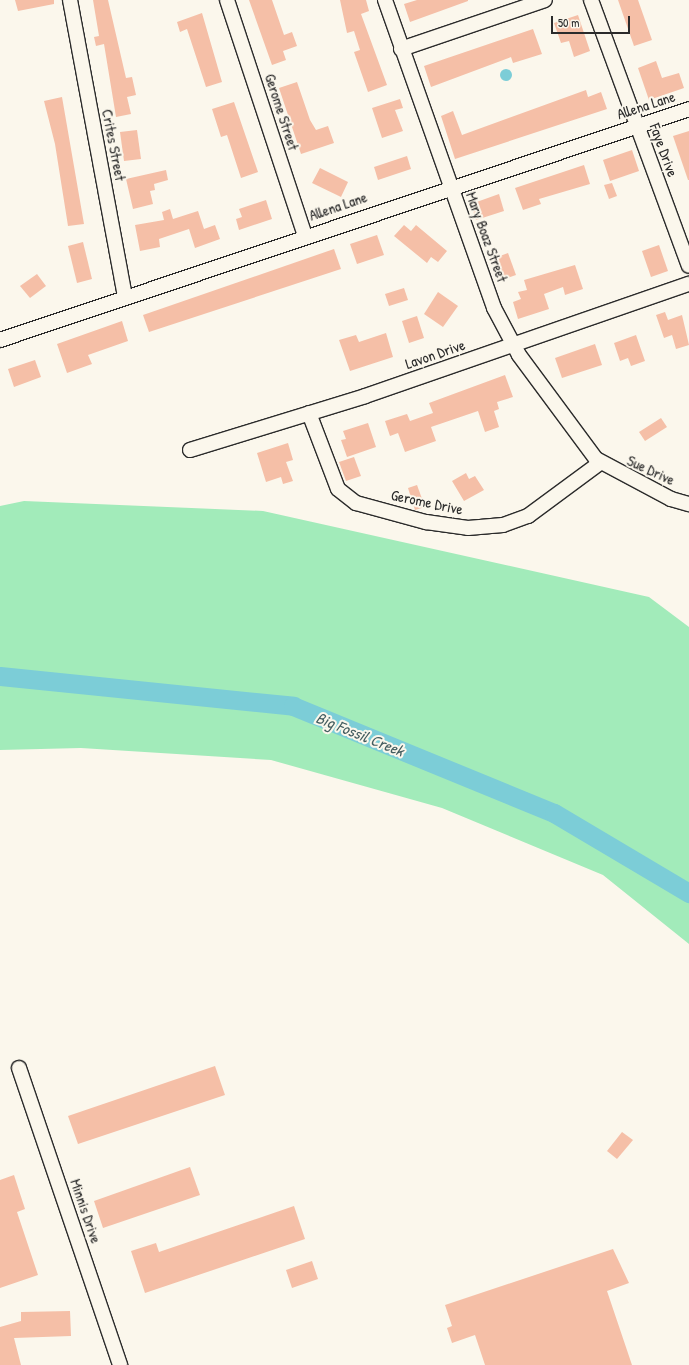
<!DOCTYPE html>
<style>
body{margin:0}
#map{position:relative;width:689px;height:1365px;overflow:hidden;background:#fbf7ec;font-family:"Patrick Hand",sans-serif}
div>[style]{position:absolute}
.green>*{inset:0;background:#a2ebba}
.water>*{inset:0;background:#7ccdd7}
.round{border-radius:50%}
.river>*{height:19px;margin:-9.5px;padding:0 9.5px;transform-origin:9.5px;border-radius:9.5px;background:#7ccdd7}
.building>*{inset:0;background:#f5bfa7}
.roads{filter:drop-shadow(1px 0 #2b2b2b) drop-shadow(-1px 0 #2b2b2b) drop-shadow(0 1px #2b2b2b) drop-shadow(0 -1px #2b2b2b)}
.minor>*{height:14px;margin:-7px;padding:0 7px;transform-origin:7px;border-radius:7px;background:#fbf7ec}
span{translate:-50% -50%;white-space:nowrap;text-align:center;line-height:1.15;-webkit-text-stroke:4px #fbf7ec;paint-order:stroke}
.street-label{font-size:15px;color:#2b2b2b}
.water-label{font-size:16px;color:#435c5f;font-style:italic}
.scale{position:absolute;left:551px;top:16px;width:79px;height:18px;box-sizing:border-box;border:2px solid #2b2b2b;border-top:0;padding-left:5px;font-size:12px;line-height:14px;white-space:nowrap;color:#2b2b2b;-webkit-text-stroke:3px #fbf7ec;paint-order:stroke}
</style>
<div id="map">
<div class="green">
<i style="clip-path:polygon(24px 501px,263px 511px,649px 597px,689px 627px,689px 944px,603px 875px,442px 808px,271px 760px,81px 748px,0 750px,0 506px)"></i>
</div>
<div class="water">
<i class="round" style="left:500px;top:69px;width:12px;height:12px"></i>
</div>
<div class="river">
<i style="left:0;top:676px;width:295px;rotate:5.8deg"></i>
<i style="left:293px;top:706px;width:282px;rotate:22.3deg"></i>
<i style="left:554px;top:813px;width:157px;rotate:30.7deg"></i>
</div>
<div class="building">
<i style="clip-path:polygon(15px 0,54px 0,54px 4px,18px 11px)"></i>
<i style="clip-path:polygon(93px 0,108px 0,126px 78px,132px 77px,136px 95px,127px 97px,131px 114px,116px 117px,104px 44px,96px 46px,94px 37px,99px 36px)"></i>
<i style="clip-path:polygon(249px 0,272px 0,284px 35px,292px 32px,297px 46px,283px 51px,286px 60px,272px 65px)"></i>
<i style="clip-path:polygon(340px 0,366px 0,369px 11px,361px 14px,387px 85px,368px 92px,354px 52px,360px 50px,354px 31px,347px 33px)"></i>
<i style="clip-path:polygon(417px 0,468px 0,468px 1px,410px 22px,404px 4px)"></i>
<i style="clip-path:polygon(618px 0,638px 0,652px 40px,634px 46px)"></i>
<i style="clip-path:polygon(202px 13px,222px 82px,206px 87px,187px 29px,180px 32px,177px 22px)"></i>
<i style="clip-path:polygon(578px 15px,590px 51px,574px 57px,569px 41px,561px 43px,554px 23px)"></i>
<i style="clip-path:polygon(533px 29px,542px 54px,513px 63px,511px 57px,431px 87px,424px 66px)"></i>
<i style="clip-path:polygon(656px 61px,662px 78px,679px 73px,684px 88px,649px 100px,638px 68px)"></i>
<i style="clip-path:polygon(297px 82px,310px 120px,316px 130px,328px 126px,334px 143px,301px 154px,279px 88px)"></i>
<i style="clip-path:polygon(586px 90px,588px 97px,601px 92px,607px 109px,455px 159px,441px 116px,453px 111px,462px 135px)"></i>
<i style="clip-path:polygon(62px 97px,84px 224px,68px 226px,55px 144px,44px 101px)"></i>
<i style="clip-path:polygon(400px 99px,403px 108px,395px 110px,403px 131px,382px 138px,372px 108px)"></i>
<i style="clip-path:polygon(234px 102px,258px 172px,241px 178px,227px 135px,221px 137px,212px 109px)"></i>
<i style="clip-path:polygon(137px 130px,141px 159px,124px 161px,120px 132px)"></i>
<i style="clip-path:polygon(689px 131px,689px 180px,688px 180px,673px 136px)"></i>
<i style="clip-path:polygon(632px 150px,639px 171px,610px 181px,603px 160px)"></i>
<i style="clip-path:polygon(407px 156px,411px 169px,378px 180px,374px 167px)"></i>
<i style="clip-path:polygon(584px 165px,590px 184px,539px 199px,541px 204px,523px 210px,515px 188px)"></i>
<i style="clip-path:polygon(320px 168px,348px 182px,341px 197px,312px 183px)"></i>
<i style="clip-path:polygon(166px 170px,168px 180px,154px 184px,155px 190px,150px 191px,153px 204px,133px 209px,126px 179px)"></i>
<i style="clip-path:polygon(612px 183px,617px 196px,609px 199px,604px 185px)"></i>
<i style="clip-path:polygon(499px 194px,504px 211px,476px 220px,471px 204px)"></i>
<i style="clip-path:polygon(266px 200px,272px 219px,239px 230px,236px 219px,242px 217px,239px 209px)"></i>
<i style="clip-path:polygon(170px 209px,173px 219px,198px 211px,204px 229px,215px 225px,220px 239px,195px 248px,189px 229px,159px 239px,160px 247px,140px 251px,135px 225px,164px 220px,162px 212px)"></i>
<i style="clip-path:polygon(404px 225px,411px 231px,416px 225px,447px 251px,438px 262px,431px 257px,427px 263px,394px 236px)"></i>
<i style="clip-path:polygon(377px 235px,384px 255px,357px 264px,350px 244px)"></i>
<i style="clip-path:polygon(83px 242px,92px 279px,77px 283px,68px 246px)"></i>
<i style="clip-path:polygon(659px 245px,668px 271px,651px 277px,642px 251px)"></i>
<i style="clip-path:polygon(334px 249px,341px 269px,149px 332px,143px 315px)"></i>
<i style="clip-path:polygon(508px 253px,516px 275px,499px 281px,492px 259px)"></i>
<i style="clip-path:polygon(575px 265px,583px 289px,565px 295px,563px 287px,544px 294px,549px 309px,518px 319px,513px 302px,521px 299px,518px 292px,527px 290px,524px 280px)"></i>
<i style="clip-path:polygon(37px 274px,46px 286px,30px 298px,20px 286px)"></i>
<i style="clip-path:polygon(404px 288px,408px 300px,389px 306px,385px 294px)"></i>
<i style="clip-path:polygon(438px 292px,458px 306px,443px 327px,424px 314px)"></i>
<i style="clip-path:polygon(665px 312px,668px 320px,682px 315px,689px 345px,676px 349px,672px 335px,664px 338px,656px 315px)"></i>
<i style="clip-path:polygon(417px 316px,424px 338px,409px 343px,402px 321px)"></i>
<i style="clip-path:polygon(122px 321px,128px 341px,88px 355px,92px 364px,67px 373px,57px 344px)"></i>
<i style="clip-path:polygon(386px 333px,393px 357px,350px 371px,339px 340px,356px 335px,359px 342px)"></i>
<i style="clip-path:polygon(636px 335px,645px 361px,631px 366px,628px 358px,620px 361px,614px 343px)"></i>
<i style="clip-path:polygon(595px 344px,602px 365px,562px 378px,555px 358px)"></i>
<i style="clip-path:polygon(35px 360px,41px 377px,14px 387px,8px 369px)"></i>
<i style="clip-path:polygon(505px 375px,513px 397px,497px 402px,499px 409px,494px 411px,499px 427px,485px 432px,478px 411px,431px 427px,436px 441px,405px 452px,398px 433px,390px 436px,385px 421px,407px 414px,410px 421px,433px 413px,429px 403px)"></i>
<i style="clip-path:polygon(661px 418px,667px 427px,645px 441px,639px 432px)"></i>
<i style="clip-path:polygon(368px 423px,376px 447px,347px 457px,341px 440px,346px 439px,343px 431px)"></i>
<i style="clip-path:polygon(288px 443px,293px 460px,286px 462px,293px 481px,283px 484px,281px 477px,266px 482px,257px 453px)"></i>
<i style="clip-path:polygon(354px 457px,361px 476px,346px 481px,339px 462px)"></i>
<i style="clip-path:polygon(466px 473px,469px 479px,475px 476px,484px 490px,464px 501px,452px 481px)"></i>
<i style="clip-path:polygon(417px 485px,425px 507px,415px 510px,408px 488px)"></i>
<i style="clip-path:polygon(215px 1066px,225px 1095px,78px 1144px,68px 1116px)"></i>
<i style="clip-path:polygon(622px 1132px,633px 1140px,617px 1159px,607px 1151px)"></i>
<i style="clip-path:polygon(190px 1167px,200px 1195px,103px 1228px,94px 1201px)"></i>
<i style="clip-path:polygon(14px 1175px,25px 1209px,17px 1212px,38px 1275px,0 1288px,0 1180px)"></i>
<i style="clip-path:polygon(294px 1206px,305px 1239px,145px 1293px,131px 1251px,156px 1243px,159px 1252px)"></i>
<i style="clip-path:polygon(613px 1249px,629px 1283px,607px 1291px,632px 1365px,485px 1365px,475px 1335px,452px 1343px,447px 1328px,452px 1326px,445px 1305px)"></i>
<i style="clip-path:polygon(312px 1261px,318px 1279px,292px 1288px,286px 1270px)"></i>
<i style="clip-path:polygon(70px 1311px,71px 1336px,14px 1338px,21px 1365px,0 1365px,0 1327px,21px 1321px,21px 1312px)"></i>
</div>
<div class="roads">
<div class="minor">
<i style="left:70px;top:0;width:302px;rotate:79.5deg"></i>
<i style="left:227px;top:0;width:249px;rotate:71.7deg"></i>
<i style="left:385px;top:0;width:327px;rotate:70.5deg"></i>
<i style="left:494px;top:308px;width:53px;rotate:62deg"></i>
<i style="left:519px;top:355px;width:129px;rotate:53.5deg"></i>
<i style="left:596px;top:459px;width:85px;rotate:28.1deg"></i>
<i style="left:671px;top:499px;width:19px;rotate:16deg"></i>
<i style="left:591px;top:0;width:283px;rotate:69.8deg"></i>
<i style="left:401px;top:49px;width:152px;rotate:-18.8deg"></i>
<i style="left:0;top:340px;width:727px;rotate:-18.53deg"></i>
<i style="left:309px;top:413px;width:81px;rotate:69.1deg"></i>
<i style="left:338px;top:489px;width:23px;rotate:38deg"></i>
<i style="left:356px;top:503px;width:73px;rotate:15.2deg"></i>
<i style="left:426px;top:522px;width:42px;rotate:8.1deg"></i>
<i style="left:468px;top:528px;width:35px;rotate:-5deg"></i>
<i style="left:503px;top:525px;width:27px;rotate:-20deg"></i>
<i style="left:528px;top:516px;width:89px;rotate:-36.4deg"></i>
<i style="left:190px;top:450px;width:183px;rotate:-17.1deg"></i>
<i style="left:365px;top:396px;width:343px;rotate:-19.1deg"></i>
<i style="left:19px;top:1068px;width:314px;rotate:71.2deg"></i>
</div>
</div>
<div class="street-label">
<span style="left:646px;top:105px;rotate:-18deg">Allena Lane</span>
<span style="left:282px;top:112px;rotate:72deg">Gerome Street</span>
<span style="left:114px;top:145px;rotate:79deg">Crites Street</span>
<span style="left:664px;top:150px;rotate:70deg">Faye Drive</span>
<span style="left:338px;top:206px;rotate:-19deg">Allena Lane</span>
<span style="left:487px;top:237px;rotate:70deg">Mary Boaz Street</span>
<span style="left:435px;top:354px;rotate:-19deg">Lavon Drive</span>
<span style="left:651px;top:470px;rotate:25deg">Sue Drive</span>
<span style="left:427px;top:502px;rotate:12deg">Gerome Drive</span>
<span style="left:86px;top:1211px;rotate:71deg">Minnis Drive</span>
</div>
<div class="water-label">
<span style="left:360px;top:734px;rotate:22deg">Big Fossil Creek</span>
</div>
<div class="scale">50 m</div>
</div>
